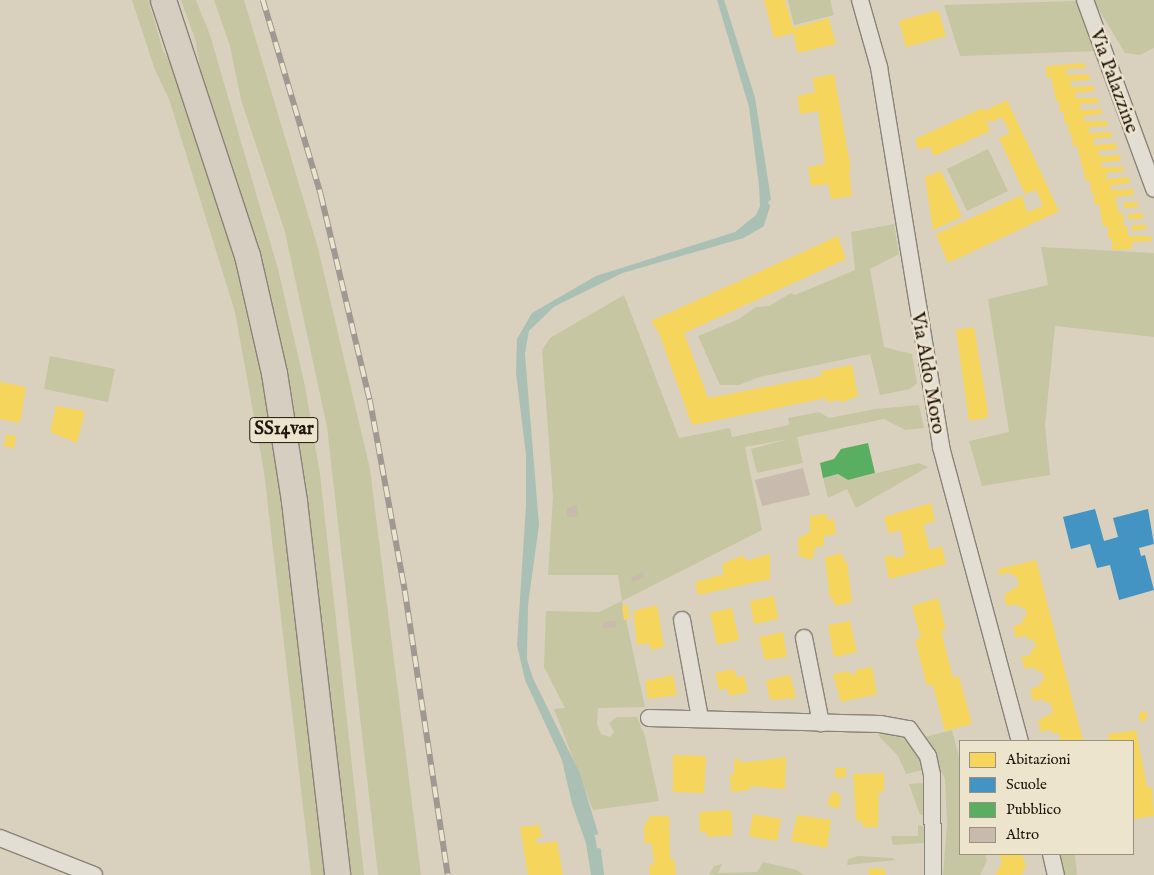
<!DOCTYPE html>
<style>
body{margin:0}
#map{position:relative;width:1154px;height:875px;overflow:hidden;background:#d9d1be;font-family:"IM FELL English",serif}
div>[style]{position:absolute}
.green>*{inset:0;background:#c6c6a2}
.water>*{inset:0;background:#aac0b5}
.homes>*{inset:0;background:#f6d55c}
.schools>*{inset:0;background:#4393c3}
.public>*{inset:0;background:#5aae61}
.stream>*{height:4px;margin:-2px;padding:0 2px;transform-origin:2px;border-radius:2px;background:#aac0b5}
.building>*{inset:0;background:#c8baac}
.roads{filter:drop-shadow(1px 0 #8a8378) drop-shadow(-1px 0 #8a8378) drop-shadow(0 1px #8a8378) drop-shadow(0 -1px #8a8378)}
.minor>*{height:16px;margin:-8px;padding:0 8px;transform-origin:8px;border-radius:8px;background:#e2ded4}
.highway>*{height:25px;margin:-12.5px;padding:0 12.5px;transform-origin:12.5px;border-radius:12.5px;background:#d6cec0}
.rail>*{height:5.5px;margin-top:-2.75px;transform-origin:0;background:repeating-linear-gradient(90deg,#ede4ce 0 11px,#9e9992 0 22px);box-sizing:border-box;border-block:1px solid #9e9992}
span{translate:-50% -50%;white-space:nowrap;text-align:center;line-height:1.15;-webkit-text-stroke:5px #ede4ce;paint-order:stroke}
.shield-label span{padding:1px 4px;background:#ede4ce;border:1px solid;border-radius:4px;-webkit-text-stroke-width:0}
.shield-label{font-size:19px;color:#22150d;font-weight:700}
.street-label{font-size:20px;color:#22150d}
.legend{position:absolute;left:959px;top:740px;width:175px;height:115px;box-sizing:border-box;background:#ede4ce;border:1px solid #9c9181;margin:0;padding:6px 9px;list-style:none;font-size:15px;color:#22150d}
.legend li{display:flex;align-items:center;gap:10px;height:25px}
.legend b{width:25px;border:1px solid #9c9181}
</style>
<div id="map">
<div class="green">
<i style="clip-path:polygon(132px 0,148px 0,163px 50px,179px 79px,236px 254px,267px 388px,282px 485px,327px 875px,311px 875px,264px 472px,235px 312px,169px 99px,155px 70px)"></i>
<i style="clip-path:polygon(181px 0,196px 0,210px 35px,278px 269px,305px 386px,320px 474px,364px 875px,344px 875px,296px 458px,206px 102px,195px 39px)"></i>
<i style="clip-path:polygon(214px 0,244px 0,318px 248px,370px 469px,421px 875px,378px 875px,327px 427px,285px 232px,241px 100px,230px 46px)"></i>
<i style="clip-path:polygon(788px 0,830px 0,834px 15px,794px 25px)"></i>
<i style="clip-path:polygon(1093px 0,1154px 0,1154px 48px,1140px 55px,1125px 53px)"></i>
<i style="clip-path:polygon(1078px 1px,1097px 51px,960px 56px,944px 5px)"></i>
<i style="clip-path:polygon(988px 149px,1008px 191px,967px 211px,947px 169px)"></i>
<i style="clip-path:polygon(894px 224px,899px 254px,870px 269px,884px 347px,912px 354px,917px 383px,910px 389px,880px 395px,870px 354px,759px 377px,739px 385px,720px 385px,698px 336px,739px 319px,756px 307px,769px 306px,791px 293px,795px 295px,855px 270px,851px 232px)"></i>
<i style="clip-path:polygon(1041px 247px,1154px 253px,1154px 337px,1055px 326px,1045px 425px,1050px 475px,982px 486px,969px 441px,1009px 432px,988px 299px,1048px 285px)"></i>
<i style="clip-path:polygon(624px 295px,679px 438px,730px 428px,732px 437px,789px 425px,788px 418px,819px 412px,829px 418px,875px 409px,919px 405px,924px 428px,905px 430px,884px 419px,797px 437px,803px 463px,757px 473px,751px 449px,789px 439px,745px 447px,762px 530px,622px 601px,645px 707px,598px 708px,597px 724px,601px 734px,610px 737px,614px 732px,609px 723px,617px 717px,637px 717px,645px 736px,659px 801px,593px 810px,554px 709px,565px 708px,544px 667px,546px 611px,599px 612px,622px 601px,618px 575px,548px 575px,553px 497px,542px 350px,550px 338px)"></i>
<i style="clip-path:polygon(50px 356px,115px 369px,108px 402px,44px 389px)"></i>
<i style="clip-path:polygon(919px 463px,928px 467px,856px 508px,847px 489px,828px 498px,823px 478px,838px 474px,848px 480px)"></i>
<i style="clip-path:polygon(952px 730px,960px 761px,960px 854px,985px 854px,987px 860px,980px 875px,943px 875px,947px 825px,945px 779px,925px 737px)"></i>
<i style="clip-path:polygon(892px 733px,901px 736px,914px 749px,922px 760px,923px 770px,906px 774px,898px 756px,878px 735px)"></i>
<i style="clip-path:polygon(926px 783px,929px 815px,920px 815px,909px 784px)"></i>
<i style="clip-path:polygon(918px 825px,927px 827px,925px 843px,893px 845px,891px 836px,918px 836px)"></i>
<i style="clip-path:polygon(1059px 854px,1075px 854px,1077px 875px,1063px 875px)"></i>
<i style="clip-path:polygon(858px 856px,893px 858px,895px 860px,847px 865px,848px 859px)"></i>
<i style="clip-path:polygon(763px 862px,797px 870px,804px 875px,709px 875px,714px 866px,722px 864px,718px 873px,757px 872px)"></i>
</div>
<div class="water">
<i style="clip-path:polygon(717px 0,722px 0,753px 98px,769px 198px,767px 216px,762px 225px,743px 236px,622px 271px,553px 305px,527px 330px,523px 353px,537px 525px,526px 605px,525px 659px,531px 679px,578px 774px,591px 815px,602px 875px,591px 875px,586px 843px,572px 804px,562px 760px,525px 680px,517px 645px,526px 505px,526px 455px,516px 373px,517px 339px,532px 313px,596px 276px,735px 232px,756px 215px,760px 206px,759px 186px,749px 107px)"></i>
</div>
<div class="homes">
<i style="clip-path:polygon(764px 0,785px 0,793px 28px,829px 18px,836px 44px,798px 53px,793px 33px,774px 38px)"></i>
<i style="clip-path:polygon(938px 10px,946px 36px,906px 47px,899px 21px)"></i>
<i style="clip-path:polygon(1085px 63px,1086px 68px,1066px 69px,1067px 75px,1089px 74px,1090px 80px,1071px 81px,1071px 87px,1094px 86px,1095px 91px,1075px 93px,1076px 98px,1098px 98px,1099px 103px,1080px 104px,1080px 110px,1102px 109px,1102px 114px,1084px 116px,1084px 121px,1107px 121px,1108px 126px,1089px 127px,1089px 133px,1111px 132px,1112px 137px,1093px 139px,1094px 145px,1116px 143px,1117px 149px,1097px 151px,1100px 156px,1120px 155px,1121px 161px,1101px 162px,1102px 167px,1124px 167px,1125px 171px,1106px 173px,1107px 179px,1129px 177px,1130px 183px,1110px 186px,1111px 190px,1133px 189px,1134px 195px,1115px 197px,1119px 213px,1123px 213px,1124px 226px,1127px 226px,1128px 236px,1151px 236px,1152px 241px,1132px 242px,1132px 249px,1112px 250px,1112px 239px,1108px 238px,1108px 227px,1103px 226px,1099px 204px,1094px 204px,1094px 193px,1091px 193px,1090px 181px,1086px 181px,1077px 146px,1073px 146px,1072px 135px,1069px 134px,1068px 123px,1064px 124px,1064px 112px,1060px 112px,1059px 101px,1056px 101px,1051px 77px,1047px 78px,1046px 66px)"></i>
<i style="clip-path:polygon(834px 74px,851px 169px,849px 170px,852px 196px,831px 199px,828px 184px,811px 186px,808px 167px,825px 164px,818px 111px,800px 114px,797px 96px,815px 92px,812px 78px)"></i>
<i style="clip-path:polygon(1007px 100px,1059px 211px,948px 263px,936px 234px,1022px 195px,1027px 212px,1043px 206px,1036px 190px,1025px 194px,999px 138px,1010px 133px,1002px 117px,992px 122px,986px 120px,990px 131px,934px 156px,929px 146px,919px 150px,915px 139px,980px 109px,986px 110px)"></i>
<i style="clip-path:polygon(941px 171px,962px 217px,933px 230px,925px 177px)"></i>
<i style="clip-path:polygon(1124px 202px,1138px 202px,1138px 207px,1124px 208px)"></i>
<i style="clip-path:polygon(1142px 213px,1143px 219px,1128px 219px,1128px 214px)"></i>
<i style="clip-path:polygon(1132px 225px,1147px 225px,1147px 229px,1132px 231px)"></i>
<i style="clip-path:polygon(838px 236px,846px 259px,684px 333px,708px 398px,822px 376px,821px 371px,852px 365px,858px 396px,840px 403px,839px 400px,827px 402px,826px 398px,692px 425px,659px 333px,651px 321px)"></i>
<i style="clip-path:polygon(974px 327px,988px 412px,987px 418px,969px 421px,956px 330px)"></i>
<i style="clip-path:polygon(0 382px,26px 387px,20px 423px,0 419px)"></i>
<i style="clip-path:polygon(56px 406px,85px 411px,77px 443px,50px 432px)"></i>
<i style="clip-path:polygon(6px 435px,16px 436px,14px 448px,4px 446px)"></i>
<i style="clip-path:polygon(931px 503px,935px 521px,923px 525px,930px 550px,942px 546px,946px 564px,889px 579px,884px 557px,894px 555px,895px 559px,905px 556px,905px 552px,900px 530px,889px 534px,884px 517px)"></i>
<i style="clip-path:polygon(827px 514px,827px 520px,834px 519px,836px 534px,824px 536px,824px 545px,815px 548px,812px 560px,796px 555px,799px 553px,798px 538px,810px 532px,810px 516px)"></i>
<i style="clip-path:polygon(842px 553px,844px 562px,847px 561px,852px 602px,835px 606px,833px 598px,830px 599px,825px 557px)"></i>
<i style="clip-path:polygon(770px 554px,770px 579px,698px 595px,695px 582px,724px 574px,722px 564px,744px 555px,745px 561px)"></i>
<i style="clip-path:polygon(1036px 560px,1083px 741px,1061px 741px,1058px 733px,1053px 734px,1051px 730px,1041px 732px,1038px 721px,1053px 712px,1050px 702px,1045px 703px,1043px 699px,1033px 701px,1030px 689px,1040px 686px,1039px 682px,1045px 679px,1041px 670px,1036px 672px,1035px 667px,1025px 669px,1021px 657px,1032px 654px,1030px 650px,1036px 648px,1033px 639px,1028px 640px,1026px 635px,1016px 638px,1013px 626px,1023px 623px,1022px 618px,1027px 616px,1025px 607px,1019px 608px,1018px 604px,1007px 606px,1004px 595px,1019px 585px,1016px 575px,1011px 576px,1010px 572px,999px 575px,998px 569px)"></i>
<i style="clip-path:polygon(774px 596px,778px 619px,754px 624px,750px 601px)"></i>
<i style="clip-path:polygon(938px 598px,946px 630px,941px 631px,953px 678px,959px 676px,972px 724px,945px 731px,933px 685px,927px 686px,915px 640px,921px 638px,912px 606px)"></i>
<i style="clip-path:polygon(628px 605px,629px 619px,624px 620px,622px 606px)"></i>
<i style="clip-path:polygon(657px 605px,664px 647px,651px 650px,649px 643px,637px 645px,633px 611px)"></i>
<i style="clip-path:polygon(732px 608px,739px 640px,717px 645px,710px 613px)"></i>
<i style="clip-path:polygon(850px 621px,857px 652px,834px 657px,828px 625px)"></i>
<i style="clip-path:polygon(783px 632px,787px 657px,765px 660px,759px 637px)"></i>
<i style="clip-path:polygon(872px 667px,877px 694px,841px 702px,833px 674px,849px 671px,851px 675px,856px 674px,856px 670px)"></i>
<i style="clip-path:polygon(734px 669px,736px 677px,744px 676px,748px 692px,729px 696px,728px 689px,719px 690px,715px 673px)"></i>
<i style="clip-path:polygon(673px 675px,677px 695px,648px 699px,645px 681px)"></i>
<i style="clip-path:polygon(790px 675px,796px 698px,770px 700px,766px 680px)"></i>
<i style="clip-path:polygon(1141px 711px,1148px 713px,1145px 722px,1138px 720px)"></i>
<i style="clip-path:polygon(1136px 730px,1147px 788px,1152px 787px,1154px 816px,1133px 819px,1133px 741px,1109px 741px,1108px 734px)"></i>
<i style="clip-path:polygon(673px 755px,706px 756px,704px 793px,673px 792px)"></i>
<i style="clip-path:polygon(786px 757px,785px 789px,749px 786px,750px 790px,731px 792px,730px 775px,734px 774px,734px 760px,741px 759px,741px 763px)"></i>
<i style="clip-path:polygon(835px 768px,846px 768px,846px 777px,835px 778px)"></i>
<i style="clip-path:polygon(884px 773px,884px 791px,879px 792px,878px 827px,863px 827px,862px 821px,856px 821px,853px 774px)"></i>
<i style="clip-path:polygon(832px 791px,841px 795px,839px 809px,827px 805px)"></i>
<i style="clip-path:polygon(731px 810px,733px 835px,707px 837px,706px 832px,700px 832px,699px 812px)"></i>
<i style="clip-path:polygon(753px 814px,781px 819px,777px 841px,749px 836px)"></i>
<i style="clip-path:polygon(797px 815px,831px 820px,827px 848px,791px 841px)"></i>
<i style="clip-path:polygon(650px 816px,669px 816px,670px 859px,674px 859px,676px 875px,650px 875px,649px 865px,654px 865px,652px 843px,645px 844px,644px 827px)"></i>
<i style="clip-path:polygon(539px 825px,542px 837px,536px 838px,537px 844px,557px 841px,563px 875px,528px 875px,520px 827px)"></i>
<i style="clip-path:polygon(999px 854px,1022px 854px,1026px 867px,1021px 875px,995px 875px,1002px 862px)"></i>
<i style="clip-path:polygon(883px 868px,886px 875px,869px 875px,868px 869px)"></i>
</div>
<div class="schools">
<i style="clip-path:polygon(1095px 509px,1104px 541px,1118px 537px,1113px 518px,1148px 509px,1154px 544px,1139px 548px,1141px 556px,1145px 555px,1154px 590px,1119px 600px,1110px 565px,1097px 568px,1090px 544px,1071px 549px,1063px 517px)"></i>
</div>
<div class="public">
<i style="clip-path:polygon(868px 443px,875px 473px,848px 480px,838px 474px,823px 478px,820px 463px,834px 459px,841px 449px)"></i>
</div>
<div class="stream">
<i style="left:722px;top:0;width:103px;rotate:72.4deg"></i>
<i style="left:753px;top:98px;width:102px;rotate:81deg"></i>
<i style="left:596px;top:833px;width:62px;rotate:-107deg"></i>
<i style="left:578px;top:774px;width:106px;rotate:-116.3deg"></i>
<i style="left:531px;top:679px;width:21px;rotate:-107deg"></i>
<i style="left:525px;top:659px;width:54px;rotate:-88.9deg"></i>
<i style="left:526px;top:605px;width:81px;rotate:-82.2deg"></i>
<i style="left:537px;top:525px;width:173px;rotate:-94.7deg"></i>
<i style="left:523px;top:353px;width:23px;rotate:-80deg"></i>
<i style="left:527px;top:330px;width:36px;rotate:-44deg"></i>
<i style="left:553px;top:305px;width:77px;rotate:-26.2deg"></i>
<i style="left:622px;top:271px;width:126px;rotate:-16.1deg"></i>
<i style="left:743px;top:236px;width:22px;rotate:-30deg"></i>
<i style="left:762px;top:225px;width:20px;rotate:-72deg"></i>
<i style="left:599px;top:850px;width:25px;rotate:83deg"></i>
</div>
<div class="building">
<i style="clip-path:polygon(803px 468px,810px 495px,762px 506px,755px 480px)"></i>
<i style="clip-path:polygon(577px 505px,578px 517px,567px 517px,567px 508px)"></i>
<i style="clip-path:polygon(642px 572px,645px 577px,632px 582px,631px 578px)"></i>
<i style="clip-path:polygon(615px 621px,616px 627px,603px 628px,603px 622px)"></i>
</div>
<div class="roads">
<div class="minor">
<i style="left:860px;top:0;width:70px;rotate:74.2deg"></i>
<i style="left:879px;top:67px;width:385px;rotate:80.7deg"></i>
<i style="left:941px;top:447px;width:304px;rotate:75deg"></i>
<i style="left:1085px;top:0;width:201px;rotate:69.9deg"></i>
<i style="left:682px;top:620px;width:100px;rotate:79.6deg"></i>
<i style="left:804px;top:638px;width:87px;rotate:78.7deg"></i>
<i style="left:649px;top:718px;width:231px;rotate:1.5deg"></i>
<i style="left:880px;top:724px;width:29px;rotate:10deg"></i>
<i style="left:909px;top:729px;width:33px;rotate:55deg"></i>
<i style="left:928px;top:756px;width:19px;rotate:78deg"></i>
<i style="left:932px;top:775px;width:100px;rotate:89.4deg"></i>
<i style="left:0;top:838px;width:101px;rotate:21.5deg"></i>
<i style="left:1051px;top:854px;width:22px;rotate:77deg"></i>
</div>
<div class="highway">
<i style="left:163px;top:0;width:268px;rotate:71.8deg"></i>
<i style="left:247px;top:255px;width:121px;rotate:77.1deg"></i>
<i style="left:274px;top:373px;width:130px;rotate:81.1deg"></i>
<i style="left:294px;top:501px;width:376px;rotate:83.4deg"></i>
</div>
</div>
<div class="rail">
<i style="left:263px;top:0;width:203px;rotate:73.4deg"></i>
<i style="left:321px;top:195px;width:211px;rotate:76.6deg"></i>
<i style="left:370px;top:400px;width:194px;rotate:79.6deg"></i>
<i style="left:405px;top:591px;width:287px;rotate:81.4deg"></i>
</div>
<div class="shield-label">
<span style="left:284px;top:430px">SS14var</span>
</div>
<div class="street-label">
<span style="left:1114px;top:81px;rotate:70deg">Via Palazzine</span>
<span style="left:928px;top:373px;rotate:80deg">Via Aldo Moro</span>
</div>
<ul class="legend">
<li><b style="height:14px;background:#f6d55c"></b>Abitazioni</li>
<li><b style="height:14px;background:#4393c3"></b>Scuole</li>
<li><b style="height:14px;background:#5aae61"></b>Pubblico</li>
<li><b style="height:14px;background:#c8baac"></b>Altro</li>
</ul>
</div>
